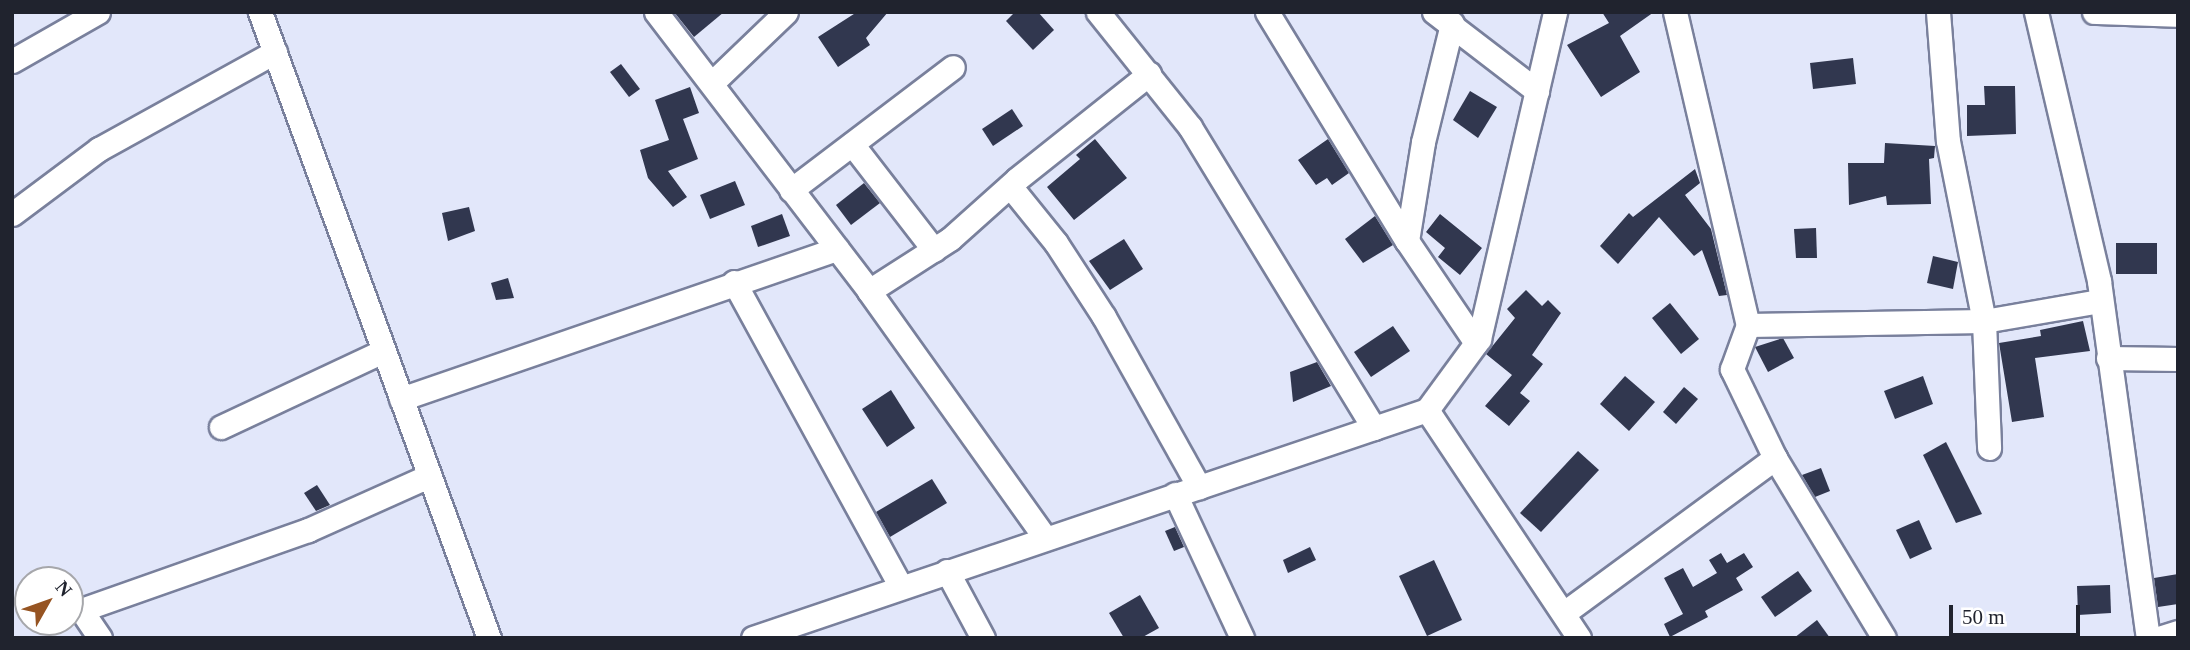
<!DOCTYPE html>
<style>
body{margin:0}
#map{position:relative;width:2190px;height:650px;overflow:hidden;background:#e2e7fa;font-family:"Times New Roman",serif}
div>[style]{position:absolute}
.building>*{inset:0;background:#31374f}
.roads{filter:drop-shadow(2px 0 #79809c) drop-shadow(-2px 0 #79809c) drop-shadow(0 2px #79809c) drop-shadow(0 -2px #79809c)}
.minor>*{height:23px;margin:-11.5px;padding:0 11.5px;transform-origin:11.5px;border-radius:11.5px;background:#fff}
span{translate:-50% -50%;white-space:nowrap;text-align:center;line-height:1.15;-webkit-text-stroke:7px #fff;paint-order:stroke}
.frame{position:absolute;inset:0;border:14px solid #20232e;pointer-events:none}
.north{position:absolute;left:14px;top:566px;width:70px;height:70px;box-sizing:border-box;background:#fff;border:2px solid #a6a7ab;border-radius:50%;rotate:50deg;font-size:19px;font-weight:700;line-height:28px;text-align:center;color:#20232e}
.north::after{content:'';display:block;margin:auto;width:24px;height:32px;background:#965422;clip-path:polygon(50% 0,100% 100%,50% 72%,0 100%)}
.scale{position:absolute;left:1949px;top:605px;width:131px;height:32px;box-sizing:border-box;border:4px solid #20232e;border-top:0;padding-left:9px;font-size:21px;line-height:24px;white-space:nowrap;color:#20232e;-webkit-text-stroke:5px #fff;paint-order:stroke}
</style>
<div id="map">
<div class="building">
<i style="clip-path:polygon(674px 12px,724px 12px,694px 37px)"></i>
<i style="clip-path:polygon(857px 12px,888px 12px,866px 38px,870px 45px,838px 67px,818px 37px)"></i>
<i style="clip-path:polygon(1015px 12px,1038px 12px,1054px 30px,1033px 50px,1006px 21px)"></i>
<i style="clip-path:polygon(1602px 12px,1654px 12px,1620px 36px,1640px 72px,1601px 97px,1567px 45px,1609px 23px)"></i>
<i style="clip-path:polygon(1853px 58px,1856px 84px,1813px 89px,1810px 63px)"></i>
<i style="clip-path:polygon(621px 64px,640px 89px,629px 97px,610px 72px)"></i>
<i style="clip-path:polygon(1984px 86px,2015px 86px,2016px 134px,1967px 136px,1967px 105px,1985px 105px)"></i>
<i style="clip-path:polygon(690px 87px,699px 113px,683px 119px,698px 159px,668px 171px,687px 197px,673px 207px,648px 178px,640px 150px,669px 140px,655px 100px)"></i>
<i style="clip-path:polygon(1470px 91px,1497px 107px,1478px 138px,1453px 120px)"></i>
<i style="clip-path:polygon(1012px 109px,1023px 126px,993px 146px,982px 129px)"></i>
<i style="clip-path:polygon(1095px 139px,1127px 178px,1074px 220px,1047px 187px,1080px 159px,1076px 155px)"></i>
<i style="clip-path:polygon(1328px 139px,1349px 173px,1332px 185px,1327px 178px,1316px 185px,1298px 160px)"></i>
<i style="clip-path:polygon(1885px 143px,1935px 146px,1934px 158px,1929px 159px,1931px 204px,1887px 205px,1886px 196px,1849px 205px,1848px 163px,1884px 163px)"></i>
<i style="clip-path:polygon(1695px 169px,1700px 183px,1685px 195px,1711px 229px,1727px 295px,1719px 296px,1702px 250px,1694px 256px,1659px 217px,1618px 264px,1600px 246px,1629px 213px,1633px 217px)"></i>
<i style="clip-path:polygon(735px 181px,745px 205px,710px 219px,700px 195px)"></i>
<i style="clip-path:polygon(864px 183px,880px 203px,851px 225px,836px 205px)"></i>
<i style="clip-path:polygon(469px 207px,475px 231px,448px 241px,442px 213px)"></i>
<i style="clip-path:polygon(782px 214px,790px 236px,758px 247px,751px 226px)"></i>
<i style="clip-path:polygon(1440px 214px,1482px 248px,1460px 275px,1438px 257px,1445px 248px,1426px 232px)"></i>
<i style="clip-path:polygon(1375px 216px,1393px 245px,1363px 263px,1345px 239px)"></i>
<i style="clip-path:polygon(1816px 228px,1817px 258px,1796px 258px,1794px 229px)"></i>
<i style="clip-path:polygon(1124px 239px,1143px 269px,1110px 290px,1089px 261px)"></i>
<i style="clip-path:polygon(2116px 243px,2157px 243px,2157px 274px,2116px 274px)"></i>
<i style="clip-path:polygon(1933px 256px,1958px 262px,1953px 289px,1927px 283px)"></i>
<i style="clip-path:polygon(508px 278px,514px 298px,496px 300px,491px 283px)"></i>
<i style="clip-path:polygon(1526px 290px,1542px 306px,1548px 300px,1561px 313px,1532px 355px,1543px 364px,1520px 393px,1530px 401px,1509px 426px,1485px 406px,1512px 375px,1486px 354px,1515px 318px,1507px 309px)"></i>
<i style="clip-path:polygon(1670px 303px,1699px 339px,1681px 354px,1652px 318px)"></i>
<i style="clip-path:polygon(2083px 321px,2090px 351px,2035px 358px,2044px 417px,2012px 422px,1999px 343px,2041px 336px,2040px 330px)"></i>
<i style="clip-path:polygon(1393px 326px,1410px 351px,1371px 377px,1354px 352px)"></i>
<i style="clip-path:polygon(1783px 338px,1794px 358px,1768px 372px,1755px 347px)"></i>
<i style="clip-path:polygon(1317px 362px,1331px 386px,1293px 402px,1290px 372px)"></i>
<i style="clip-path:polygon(1625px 376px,1655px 402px,1629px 431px,1600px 404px)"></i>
<i style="clip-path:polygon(1923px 376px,1933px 404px,1895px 419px,1884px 391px)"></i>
<i style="clip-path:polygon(1684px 387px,1698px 399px,1676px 424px,1663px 412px)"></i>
<i style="clip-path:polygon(891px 390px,915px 428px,887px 447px,862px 409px)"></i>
<i style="clip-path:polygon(1946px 442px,1982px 514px,1956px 523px,1923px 455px)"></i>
<i style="clip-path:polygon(1578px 451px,1599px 470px,1541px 532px,1520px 513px)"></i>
<i style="clip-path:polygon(1821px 468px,1830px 491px,1815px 497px,1802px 475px)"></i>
<i style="clip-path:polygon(932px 479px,947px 503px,890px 537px,876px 512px)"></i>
<i style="clip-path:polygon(317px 485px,330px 505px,316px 511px,304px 493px)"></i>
<i style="clip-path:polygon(1919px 520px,1932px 549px,1910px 559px,1896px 530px)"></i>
<i style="clip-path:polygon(1175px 527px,1184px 547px,1174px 551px,1165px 531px)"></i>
<i style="clip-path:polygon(1310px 547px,1316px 560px,1288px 573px,1283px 560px)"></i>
<i style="clip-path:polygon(1721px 553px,1727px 563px,1744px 553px,1753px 567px,1736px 578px,1743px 590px,1705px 611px,1708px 617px,1670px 637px,1664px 624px,1683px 614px,1664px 578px,1683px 568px,1693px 587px,1717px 573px,1709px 560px)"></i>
<i style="clip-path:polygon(1434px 560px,1462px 620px,1427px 636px,1399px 576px)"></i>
<i style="clip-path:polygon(1798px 571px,1812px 591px,1775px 617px,1761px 597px)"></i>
<i style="clip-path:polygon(2178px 574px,2178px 604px,2158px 607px,2154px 578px)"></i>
<i style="clip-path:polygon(2110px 585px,2111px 613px,2078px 615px,2077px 586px)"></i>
<i style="clip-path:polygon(1140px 595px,1159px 628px,1141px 638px,1124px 638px,1109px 613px)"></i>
<i style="clip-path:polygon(1817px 620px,1830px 638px,1794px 638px)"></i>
</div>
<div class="roads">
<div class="minor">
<i style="left:260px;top:12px;width:667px;rotate:69.91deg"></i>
<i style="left:656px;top:12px;width:351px;rotate:52.6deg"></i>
<i style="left:869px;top:291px;width:303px;rotate:54.5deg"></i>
<i style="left:1098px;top:12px;width:147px;rotate:51.3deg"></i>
<i style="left:1190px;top:127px;width:353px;rotate:58.6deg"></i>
<i style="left:1267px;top:12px;width:268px;rotate:58.6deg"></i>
<i style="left:1407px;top:241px;width:123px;rotate:55.9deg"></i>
<i style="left:1434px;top:12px;width:130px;rotate:37.5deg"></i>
<i style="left:1675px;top:12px;width:321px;rotate:76.9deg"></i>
<i style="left:1748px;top:325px;width:47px;rotate:110deg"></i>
<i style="left:1732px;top:369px;width:99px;rotate:64.2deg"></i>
<i style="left:1775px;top:458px;width:210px;rotate:58.8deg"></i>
<i style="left:1938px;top:12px;width:129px;rotate:85.6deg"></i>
<i style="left:1948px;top:141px;width:184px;rotate:78.7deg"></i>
<i style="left:1984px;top:321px;width:127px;rotate:87.7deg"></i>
<i style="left:2036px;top:12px;width:276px;rotate:76.8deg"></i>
<i style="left:2099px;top:281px;width:360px;rotate:82.2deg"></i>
<i style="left:2094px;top:12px;width:84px;rotate:2deg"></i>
<i style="left:12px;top:61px;width:99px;rotate:-29.7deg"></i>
<i style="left:713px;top:82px;width:101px;rotate:-43.8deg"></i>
<i style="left:852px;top:144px;width:134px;rotate:52.3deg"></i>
<i style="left:1010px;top:186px;width:73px;rotate:51.1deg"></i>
<i style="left:1056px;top:243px;width:88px;rotate:57deg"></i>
<i style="left:1104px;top:317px;width:195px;rotate:60.8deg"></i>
<i style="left:791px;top:190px;width:203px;rotate:-37.2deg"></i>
<i style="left:12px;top:214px;width:109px;rotate:-36.8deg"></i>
<i style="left:99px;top:149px;width:201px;rotate:-28.9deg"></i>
<i style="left:1407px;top:241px;width:100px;rotate:-80.8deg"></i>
<i style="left:1423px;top:142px;width:122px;rotate:-76.2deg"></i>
<i style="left:734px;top:282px;width:348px;rotate:61.3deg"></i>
<i style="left:869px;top:291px;width:96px;rotate:-32.7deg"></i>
<i style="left:950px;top:239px;width:90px;rotate:-41.8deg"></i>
<i style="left:1017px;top:179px;width:169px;rotate:-38.5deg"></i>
<i style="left:1748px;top:325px;width:236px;rotate:-1deg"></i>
<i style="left:1984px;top:321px;width:118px;rotate:-9.8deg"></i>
<i style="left:2108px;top:358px;width:70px;rotate:0.8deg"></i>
<i style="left:401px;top:399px;width:461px;rotate:-19deg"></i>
<i style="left:1427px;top:410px;width:274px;rotate:56.3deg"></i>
<i style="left:221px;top:427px;width:179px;rotate:-25.1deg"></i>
<i style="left:1175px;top:494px;width:159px;rotate:65deg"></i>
<i style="left:947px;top:571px;width:76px;rotate:61.8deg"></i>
<i style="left:1564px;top:613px;width:262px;rotate:-36.3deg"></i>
<i style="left:100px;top:638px;width:34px;rotate:-124deg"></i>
<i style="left:81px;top:610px;width:241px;rotate:-19.4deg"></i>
<i style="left:308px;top:530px;width:133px;rotate:-24.1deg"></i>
<i style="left:753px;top:638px;width:712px;rotate:-18.69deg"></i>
<i style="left:1427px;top:410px;width:88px;rotate:-53.8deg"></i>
<i style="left:1479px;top:339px;width:336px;rotate:-76.9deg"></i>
<i style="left:2159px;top:638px;width:20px;rotate:-18deg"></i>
</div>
</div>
<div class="frame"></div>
<div class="north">N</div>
<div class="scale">50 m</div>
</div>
